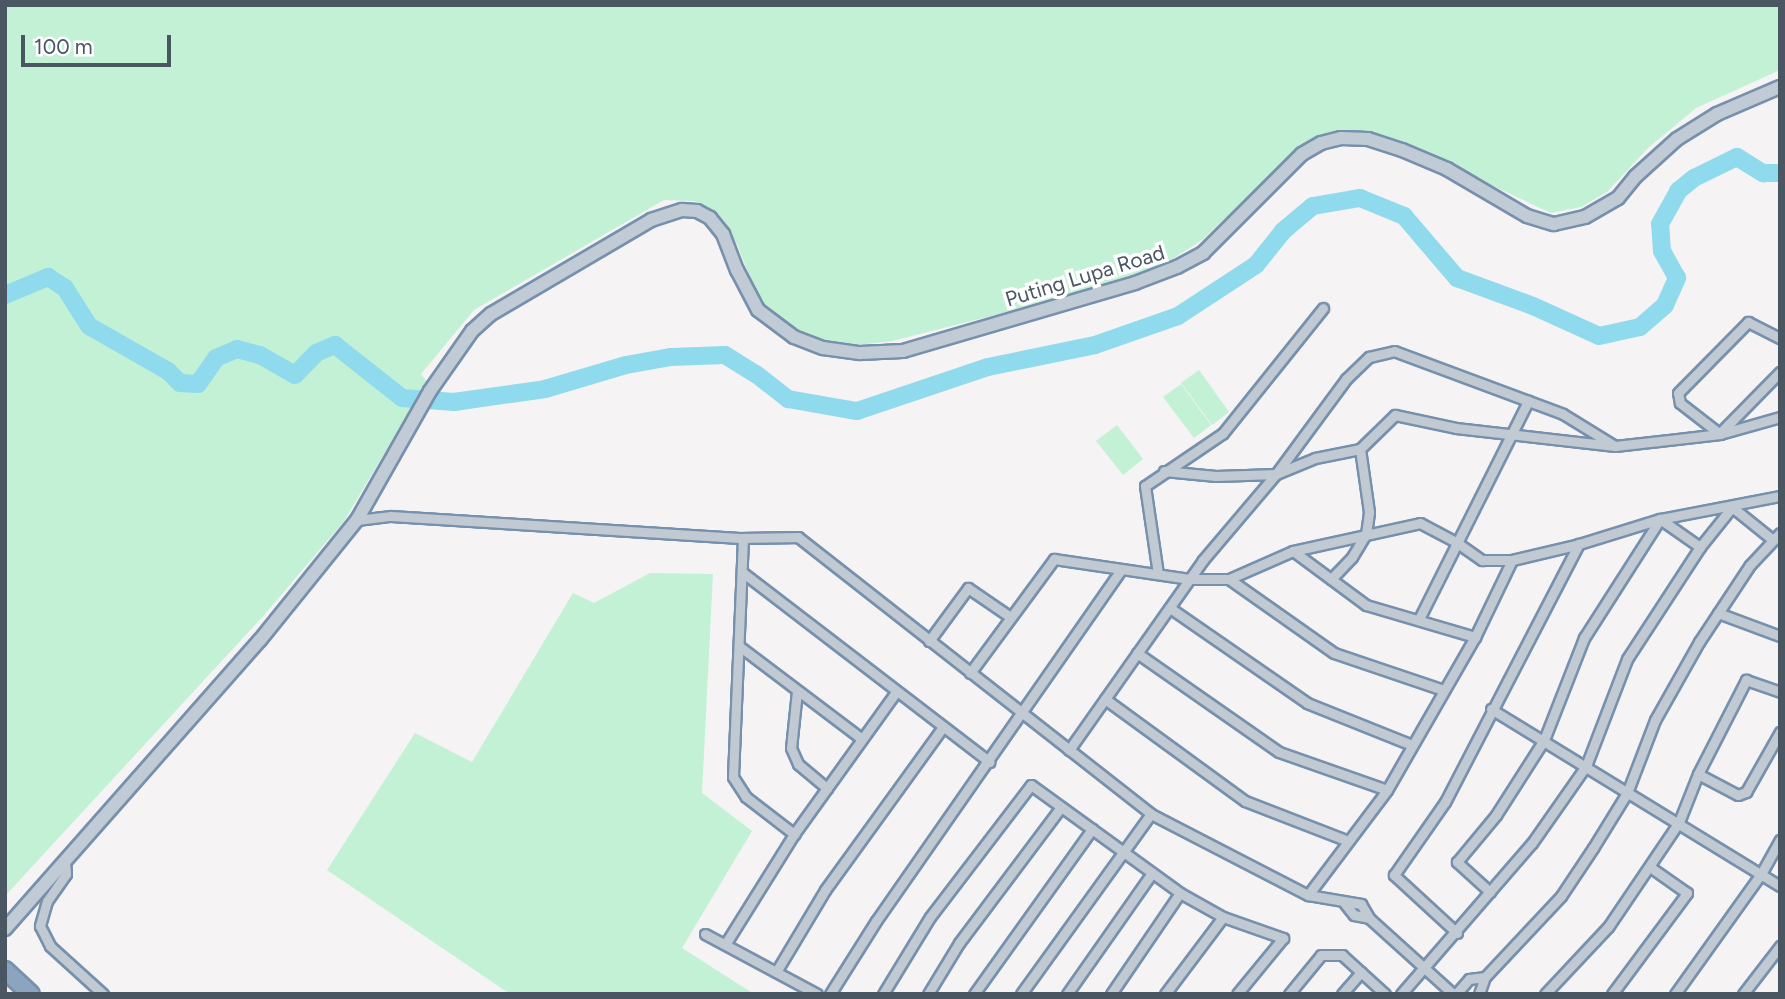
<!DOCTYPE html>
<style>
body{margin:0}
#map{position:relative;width:1785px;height:999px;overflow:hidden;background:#f5f3f3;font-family:Figtree,sans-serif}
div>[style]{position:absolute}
.green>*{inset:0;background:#c3f1d5}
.river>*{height:18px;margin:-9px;padding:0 9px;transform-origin:9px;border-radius:9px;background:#90daee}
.roads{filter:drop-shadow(2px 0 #7690ad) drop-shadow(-2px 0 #7690ad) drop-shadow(0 2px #7690ad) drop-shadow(0 -2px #7690ad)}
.street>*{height:9px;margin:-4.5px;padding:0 4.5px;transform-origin:4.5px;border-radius:4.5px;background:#c1cad2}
.secondary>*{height:12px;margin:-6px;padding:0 6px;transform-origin:6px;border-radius:6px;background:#c1cbd6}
.highway>*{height:16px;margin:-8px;padding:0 8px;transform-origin:8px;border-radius:8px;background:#8ba5c1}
span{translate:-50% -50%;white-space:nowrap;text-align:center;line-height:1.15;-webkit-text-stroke:7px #fff;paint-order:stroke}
.street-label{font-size:21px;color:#4a5661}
.frame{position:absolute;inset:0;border:7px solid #4a5661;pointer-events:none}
.scale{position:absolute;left:21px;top:35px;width:150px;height:32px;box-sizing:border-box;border:4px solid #4a5661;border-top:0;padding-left:9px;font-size:21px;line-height:24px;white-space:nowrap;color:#4a5661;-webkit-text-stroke:5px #fff;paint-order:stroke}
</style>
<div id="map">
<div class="green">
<i style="clip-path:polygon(5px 5px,1780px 5px,1780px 70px,1696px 108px,1648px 148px,1607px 192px,1581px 207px,1551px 213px,1386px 136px,1333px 132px,1305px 142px,1202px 240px,1158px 268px,1087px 292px,892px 341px,849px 346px,814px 339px,761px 307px,738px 246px,719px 215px,694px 201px,664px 200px,474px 310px,421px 374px,427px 382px,344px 521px,265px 614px,5px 896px)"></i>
<i style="clip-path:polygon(1199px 370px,1229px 412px,1212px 425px,1181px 383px)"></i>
<i style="clip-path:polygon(1181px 384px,1211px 425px,1194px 438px,1163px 397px)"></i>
<i style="clip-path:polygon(1117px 425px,1143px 459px,1123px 475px,1096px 441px)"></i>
<i style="clip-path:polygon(650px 573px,713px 574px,702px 793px,752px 831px,682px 948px,754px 994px,510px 994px,327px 870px,415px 733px,472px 762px,573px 593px,594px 603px)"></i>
</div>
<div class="river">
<i style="left:5px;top:295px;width:47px;rotate:-22.7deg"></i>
<i style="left:48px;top:277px;width:20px;rotate:33deg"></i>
<i style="left:65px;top:288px;width:45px;rotate:57.7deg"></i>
<i style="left:89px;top:326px;width:91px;rotate:29.7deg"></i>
<i style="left:168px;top:371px;width:17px;rotate:45deg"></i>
<i style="left:180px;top:383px;width:18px;rotate:3deg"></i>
<i style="left:198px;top:384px;width:32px;rotate:-55deg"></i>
<i style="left:216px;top:358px;width:23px;rotate:-23deg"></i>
<i style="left:237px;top:349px;width:24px;rotate:15deg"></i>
<i style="left:260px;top:355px;width:40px;rotate:29.7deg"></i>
<i style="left:295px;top:375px;width:30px;rotate:-46deg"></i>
<i style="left:316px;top:353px;width:21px;rotate:-23deg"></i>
<i style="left:335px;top:345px;width:85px;rotate:38.3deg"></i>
<i style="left:402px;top:398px;width:52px;rotate:4.4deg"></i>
<i style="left:454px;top:402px;width:92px;rotate:-8.1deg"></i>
<i style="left:545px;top:389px;width:84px;rotate:-16.5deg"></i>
<i style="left:626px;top:365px;width:46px;rotate:-10.1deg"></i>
<i style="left:671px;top:357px;width:54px;rotate:-2.1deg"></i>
<i style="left:725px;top:355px;width:36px;rotate:32deg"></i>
<i style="left:756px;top:374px;width:41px;rotate:38deg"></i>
<i style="left:788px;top:399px;width:70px;rotate:9.9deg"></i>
<i style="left:857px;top:411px;width:138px;rotate:-18.6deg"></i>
<i style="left:988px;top:367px;width:109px;rotate:-11.6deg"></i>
<i style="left:1095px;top:345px;width:88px;rotate:-19.3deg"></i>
<i style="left:1178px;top:316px;width:93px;rotate:-33.2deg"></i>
<i style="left:1256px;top:265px;width:43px;rotate:-51.5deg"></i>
<i style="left:1283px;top:231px;width:39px;rotate:-40deg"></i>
<i style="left:1313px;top:206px;width:48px;rotate:-9.7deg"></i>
<i style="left:1360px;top:198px;width:48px;rotate:22.2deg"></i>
<i style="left:1404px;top:216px;width:82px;rotate:49.5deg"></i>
<i style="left:1457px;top:278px;width:81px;rotate:20.2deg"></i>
<i style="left:1533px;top:306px;width:72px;rotate:24.4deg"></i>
<i style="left:1599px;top:336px;width:42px;rotate:-12.4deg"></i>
<i style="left:1640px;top:327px;width:33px;rotate:-41deg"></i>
<i style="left:1665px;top:305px;width:30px;rotate:-66deg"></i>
<i style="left:1677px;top:278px;width:31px;rotate:-119deg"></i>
<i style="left:1662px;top:251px;width:27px;rotate:-94deg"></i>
<i style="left:1660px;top:224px;width:38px;rotate:-61deg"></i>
<i style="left:1678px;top:191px;width:21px;rotate:-39deg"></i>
<i style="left:1694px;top:178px;width:48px;rotate:-26deg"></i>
<i style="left:1737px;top:157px;width:31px;rotate:32deg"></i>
<i style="left:1763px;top:173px;width:17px"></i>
</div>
<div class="roads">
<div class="street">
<i style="left:1720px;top:433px;width:86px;rotate:-45.5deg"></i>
<i style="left:1720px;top:434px;width:51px;rotate:-142.2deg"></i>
<i style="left:1680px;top:403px;width:10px;rotate:-101deg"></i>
<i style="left:1678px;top:393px;width:100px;rotate:-45.4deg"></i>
<i style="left:1748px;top:322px;width:36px;rotate:27deg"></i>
<i style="left:1164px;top:471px;width:52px;rotate:5.5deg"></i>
<i style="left:1216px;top:476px;width:60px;rotate:-1.9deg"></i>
<i style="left:1276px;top:474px;width:42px;rotate:-22.3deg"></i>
<i style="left:1315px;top:458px;width:46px;rotate:-11.3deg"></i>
<i style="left:1360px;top:449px;width:49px;rotate:-44.2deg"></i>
<i style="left:1395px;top:415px;width:62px;rotate:12deg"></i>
<i style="left:1456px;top:428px;width:160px;rotate:6.5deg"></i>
<i style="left:1615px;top:446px;width:106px;rotate:-6.5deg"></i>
<i style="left:1720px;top:434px;width:62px;rotate:-15.8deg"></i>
<i style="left:1732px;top:507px;width:53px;rotate:38.8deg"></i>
<i style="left:1660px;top:519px;width:49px;rotate:35deg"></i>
<i style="left:357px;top:520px;width:34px;rotate:-7deg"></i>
<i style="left:391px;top:516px;width:353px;rotate:3.6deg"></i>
<i style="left:743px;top:538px;width:239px;rotate:92.4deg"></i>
<i style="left:733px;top:777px;width:24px;rotate:57deg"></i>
<i style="left:746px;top:797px;width:61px;rotate:37.6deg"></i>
<i style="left:743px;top:538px;width:55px;rotate:-1deg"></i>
<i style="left:798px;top:537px;width:449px;rotate:38.1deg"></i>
<i style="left:1151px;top:814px;width:177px;rotate:27.3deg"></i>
<i style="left:1308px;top:895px;width:54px;rotate:9.6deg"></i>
<i style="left:1361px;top:904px;width:16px;rotate:60deg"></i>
<i style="left:1369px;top:918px;width:113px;rotate:42.1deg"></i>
<i style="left:1293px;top:551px;width:91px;rotate:36.5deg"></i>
<i style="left:1366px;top:605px;width:114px;rotate:16.4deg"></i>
<i style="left:742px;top:572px;width:312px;rotate:37.5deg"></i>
<i style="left:1158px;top:574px;width:89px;rotate:-98.4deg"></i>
<i style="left:1145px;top:486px;width:94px;rotate:-34.2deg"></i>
<i style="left:1223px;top:433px;width:160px;rotate:-51.3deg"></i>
<i style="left:1229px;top:579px;width:128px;rotate:35.2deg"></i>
<i style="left:1334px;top:653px;width:115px;rotate:18.7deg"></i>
<i style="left:1331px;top:579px;width:30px;rotate:-46deg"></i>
<i style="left:1352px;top:557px;width:27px;rotate:-59deg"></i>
<i style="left:1366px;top:534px;width:22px;rotate:-82deg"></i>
<i style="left:1369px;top:512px;width:64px;rotate:-98.1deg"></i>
<i style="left:1170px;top:608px;width:167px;rotate:34.7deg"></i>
<i style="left:1307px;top:703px;width:113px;rotate:21.8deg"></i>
<i style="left:1718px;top:613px;width:66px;rotate:20.4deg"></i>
<i style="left:1419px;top:619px;width:244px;rotate:-63.4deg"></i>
<i style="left:929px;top:641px;width:66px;rotate:-53.7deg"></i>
<i style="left:968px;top:588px;width:50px;rotate:34.3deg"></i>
<i style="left:739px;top:646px;width:154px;rotate:37.1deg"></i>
<i style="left:1137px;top:653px;width:173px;rotate:34.9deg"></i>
<i style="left:1279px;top:752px;width:114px;rotate:19.4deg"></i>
<i style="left:970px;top:673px;width:142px;rotate:-53.6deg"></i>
<i style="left:1054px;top:559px;width:137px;rotate:8.4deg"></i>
<i style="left:1190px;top:579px;width:39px"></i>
<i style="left:1229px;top:579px;width:70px;rotate:-23.6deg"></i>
<i style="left:1293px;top:551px;width:130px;rotate:-12.4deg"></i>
<i style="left:1420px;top:523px;width:41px;rotate:27.8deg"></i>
<i style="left:1456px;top:542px;width:32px;rotate:35deg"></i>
<i style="left:1482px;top:560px;width:30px"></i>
<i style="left:1512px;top:560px;width:69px;rotate:-13.4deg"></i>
<i style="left:1579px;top:544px;width:85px;rotate:-17.2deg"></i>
<i style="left:1660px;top:519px;width:122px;rotate:-10.9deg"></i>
<i style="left:797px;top:691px;width:57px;rotate:96deg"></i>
<i style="left:791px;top:748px;width:17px;rotate:66deg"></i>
<i style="left:798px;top:764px;width:38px;rotate:40deg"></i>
<i style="left:1105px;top:699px;width:173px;rotate:36.1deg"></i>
<i style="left:1245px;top:801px;width:110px;rotate:21.2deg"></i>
<i style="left:1491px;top:709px;width:339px;rotate:31.5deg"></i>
<i style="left:1069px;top:750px;width:232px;rotate:-54.8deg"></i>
<i style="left:1203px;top:560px;width:113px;rotate:-49.7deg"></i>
<i style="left:1276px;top:474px;width:118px;rotate:-53.6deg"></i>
<i style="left:1346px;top:379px;width:32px;rotate:-44deg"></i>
<i style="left:1369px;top:357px;width:26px;rotate:-13deg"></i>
<i style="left:1394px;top:351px;width:180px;rotate:20.4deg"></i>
<i style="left:1563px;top:414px;width:61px;rotate:31.6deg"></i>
<i style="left:1698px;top:774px;width:45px;rotate:27.7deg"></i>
<i style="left:1738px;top:795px;width:9px;rotate:-21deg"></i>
<i style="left:1746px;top:792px;width:69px;rotate:-60.5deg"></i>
<i style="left:65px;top:862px;width:12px;rotate:85deg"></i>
<i style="left:66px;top:874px;width:33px;rotate:125deg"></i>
<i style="left:47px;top:901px;width:26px;rotate:106deg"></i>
<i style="left:40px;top:926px;width:22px;rotate:63deg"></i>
<i style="left:50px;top:946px;width:72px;rotate:42.2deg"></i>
<i style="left:1490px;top:892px;width:45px;rotate:-137.7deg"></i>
<i style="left:1457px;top:862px;width:61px;rotate:-50.3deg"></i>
<i style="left:1496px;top:815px;width:89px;rotate:-57.4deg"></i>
<i style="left:1544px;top:740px;width:110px;rotate:-68.6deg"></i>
<i style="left:1584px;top:638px;width:141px;rotate:-57.4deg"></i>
<i style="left:1308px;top:895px;width:131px;rotate:-53deg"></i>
<i style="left:1387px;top:790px;width:177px;rotate:-60.1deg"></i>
<i style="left:1475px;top:637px;width:85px;rotate:-64.3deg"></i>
<i style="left:1345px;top:904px;width:14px;rotate:51deg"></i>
<i style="left:1354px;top:915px;width:15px;rotate:11deg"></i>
<i style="left:1457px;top:933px;width:86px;rotate:-137.4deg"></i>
<i style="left:1394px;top:875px;width:89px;rotate:-55.1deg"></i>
<i style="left:1445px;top:802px;width:291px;rotate:-62.6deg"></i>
<i style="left:705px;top:934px;width:127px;rotate:28.2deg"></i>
<i style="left:726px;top:943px;width:128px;rotate:-58deg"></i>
<i style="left:794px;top:834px;width:175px;rotate:-54.3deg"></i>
<i style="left:776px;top:972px;width:96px;rotate:-59.1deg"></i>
<i style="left:825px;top:890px;width:201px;rotate:-54.1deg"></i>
<i style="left:830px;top:994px;width:86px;rotate:-57.8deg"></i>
<i style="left:876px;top:921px;width:429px;rotate:-55.1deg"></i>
<i style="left:883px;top:994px;width:90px;rotate:-58.6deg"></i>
<i style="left:930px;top:917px;width:166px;rotate:-52.6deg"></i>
<i style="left:1031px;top:785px;width:184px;rotate:35.9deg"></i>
<i style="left:1180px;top:893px;width:49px;rotate:29.2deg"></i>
<i style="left:1223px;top:917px;width:64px;rotate:19.3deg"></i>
<i style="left:1283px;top:938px;width:72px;rotate:129.4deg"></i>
<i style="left:928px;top:994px;width:60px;rotate:-58.7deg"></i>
<i style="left:959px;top:943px;width:170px;rotate:-53.1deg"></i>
<i style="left:974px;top:994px;width:203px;rotate:-54.4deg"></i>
<i style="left:1021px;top:994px;width:222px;rotate:-54.2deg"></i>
<i style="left:1067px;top:994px;width:148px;rotate:-54.9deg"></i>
<i style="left:1111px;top:994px;width:122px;rotate:-55.7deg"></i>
<i style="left:1165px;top:994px;width:96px;rotate:-53deg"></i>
<i style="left:1289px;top:994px;width:50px;rotate:-50.6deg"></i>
<i style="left:1321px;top:955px;width:21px"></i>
<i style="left:1342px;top:955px;width:58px;rotate:42.2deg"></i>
<i style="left:1342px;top:994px;width:29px;rotate:-49deg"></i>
<i style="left:1401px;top:994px;width:200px;rotate:-49.1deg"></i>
<i style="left:1532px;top:843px;width:94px;rotate:-55deg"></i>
<i style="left:1586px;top:766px;width:115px;rotate:-69deg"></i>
<i style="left:1627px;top:659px;width:134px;rotate:-56.9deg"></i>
<i style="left:1700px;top:547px;width:51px;rotate:-51.3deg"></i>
<i style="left:1456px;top:994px;width:20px;rotate:-49deg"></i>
<i style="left:1469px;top:979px;width:16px;rotate:-7deg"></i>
<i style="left:1479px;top:994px;width:18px;rotate:-71deg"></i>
<i style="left:1485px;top:977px;width:111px;rotate:-46.8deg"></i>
<i style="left:1561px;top:896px;width:58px;rotate:-56.3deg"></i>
<i style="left:1593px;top:848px;width:65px;rotate:-58.3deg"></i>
<i style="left:1627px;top:793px;width:78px;rotate:-69deg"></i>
<i style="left:1655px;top:720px;width:90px;rotate:-60.6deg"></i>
<i style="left:1699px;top:642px;width:92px;rotate:-56.5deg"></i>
<i style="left:1750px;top:565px;width:44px;rotate:-46.8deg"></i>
<i style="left:1545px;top:994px;width:92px;rotate:-46.8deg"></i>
<i style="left:1608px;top:927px;width:127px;rotate:-55.9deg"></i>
<i style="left:1679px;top:822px;width:52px;rotate:-68.4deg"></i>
<i style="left:1698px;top:774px;width:106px;rotate:-62.9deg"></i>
<i style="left:1746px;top:680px;width:36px;rotate:19deg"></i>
<i style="left:1612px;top:994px;width:126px;rotate:-53.4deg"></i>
<i style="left:1687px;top:893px;width:45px;rotate:-144.9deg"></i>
<i style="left:1675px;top:994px;width:148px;rotate:-54.4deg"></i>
<i style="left:1761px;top:874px;width:39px;rotate:-61deg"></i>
<i style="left:1743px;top:994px;width:61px;rotate:-52.4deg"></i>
</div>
<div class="secondary">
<i style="left:5px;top:929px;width:385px;rotate:-48.6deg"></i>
<i style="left:260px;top:640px;width:154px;rotate:-51.1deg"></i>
<i style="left:357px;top:520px;width:148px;rotate:-60.5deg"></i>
<i style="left:430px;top:391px;width:73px;rotate:-55deg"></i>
<i style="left:472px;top:331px;width:25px;rotate:-42deg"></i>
<i style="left:491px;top:314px;width:186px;rotate:-30.4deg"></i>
<i style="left:651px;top:220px;width:33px;rotate:-18deg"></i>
<i style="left:682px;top:210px;width:15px;rotate:4deg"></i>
<i style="left:697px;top:211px;width:15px;rotate:28deg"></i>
<i style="left:710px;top:218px;width:21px;rotate:51deg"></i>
<i style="left:723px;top:234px;width:39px;rotate:69deg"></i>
<i style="left:737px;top:270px;width:45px;rotate:62.3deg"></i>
<i style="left:758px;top:310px;width:45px;rotate:36.9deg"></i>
<i style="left:794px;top:337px;width:31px;rotate:21deg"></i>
<i style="left:823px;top:348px;width:37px;rotate:8deg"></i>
<i style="left:860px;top:353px;width:43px;rotate:-2.7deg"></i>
<i style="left:903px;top:351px;width:242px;rotate:-16.3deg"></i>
<i style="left:1135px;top:283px;width:45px;rotate:-20.9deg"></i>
<i style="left:1177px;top:267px;width:30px;rotate:-28deg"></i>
<i style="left:1203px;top:253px;width:140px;rotate:-45deg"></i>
<i style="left:1302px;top:154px;width:22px;rotate:-30deg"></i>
<i style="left:1321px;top:143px;width:21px;rotate:-14deg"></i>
<i style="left:1341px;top:138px;width:27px;rotate:2deg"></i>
<i style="left:1368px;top:139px;width:36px;rotate:18deg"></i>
<i style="left:1402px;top:150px;width:49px;rotate:22.9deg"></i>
<i style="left:1447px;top:169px;width:93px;rotate:30.4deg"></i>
<i style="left:1527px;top:216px;width:28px;rotate:17deg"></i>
<i style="left:1554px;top:224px;width:32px;rotate:-13deg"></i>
<i style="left:1585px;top:217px;width:38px;rotate:-30deg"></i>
<i style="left:1618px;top:198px;width:28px;rotate:-51deg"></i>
<i style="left:1636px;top:176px;width:55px;rotate:-42.1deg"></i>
<i style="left:1677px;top:139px;width:47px;rotate:-32deg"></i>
<i style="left:1717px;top:114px;width:69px;rotate:-23.2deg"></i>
</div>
<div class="highway">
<i style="left:5px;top:970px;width:35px;rotate:43deg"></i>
</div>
</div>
<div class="street-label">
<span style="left:1085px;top:276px;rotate:-17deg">Puting Lupa Road</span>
</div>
<div class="frame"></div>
<div class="scale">100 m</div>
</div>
